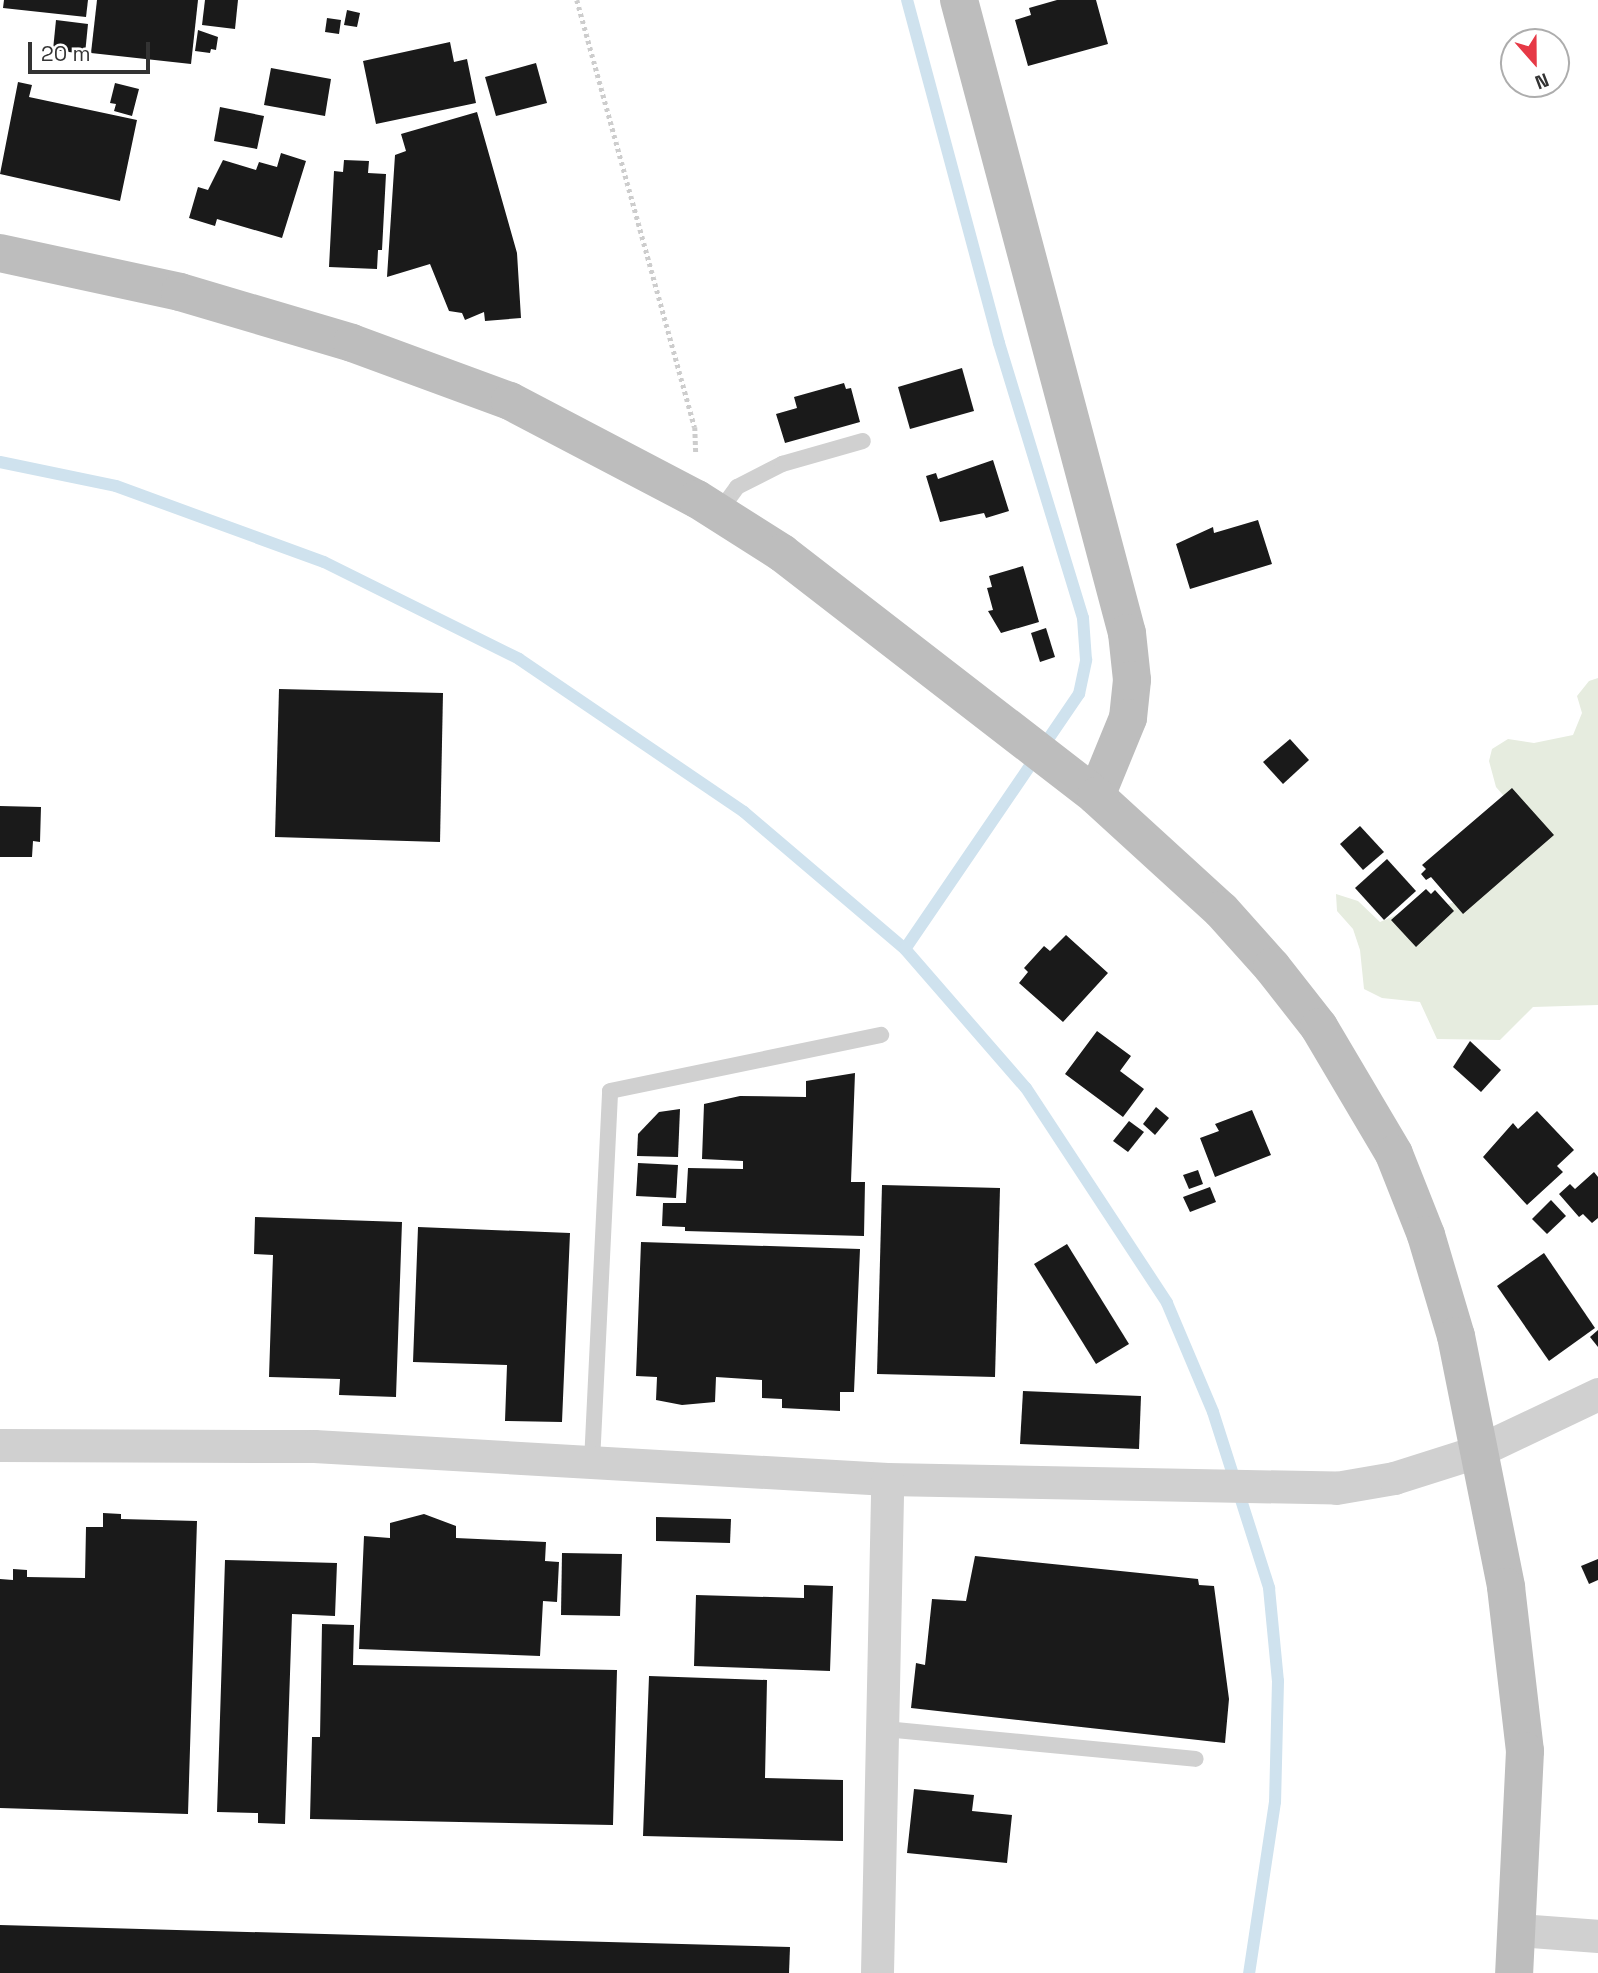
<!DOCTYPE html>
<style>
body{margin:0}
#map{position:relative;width:1598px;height:1973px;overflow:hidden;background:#fff;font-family:"Space Grotesk",sans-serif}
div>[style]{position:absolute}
.green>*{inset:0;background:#e6ecdf}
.stream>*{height:12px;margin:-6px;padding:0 6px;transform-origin:6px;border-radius:6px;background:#cfe2ee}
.building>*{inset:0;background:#1a1a1a}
.path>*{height:4.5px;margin-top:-2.25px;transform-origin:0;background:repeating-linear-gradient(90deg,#cdcdcd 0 3.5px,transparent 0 7px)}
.lane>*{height:16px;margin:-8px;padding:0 8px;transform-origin:8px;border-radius:8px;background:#d0d0d0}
.street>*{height:33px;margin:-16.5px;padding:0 16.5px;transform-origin:16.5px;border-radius:16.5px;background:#d0d0d0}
.secondary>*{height:38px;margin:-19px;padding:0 19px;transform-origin:19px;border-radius:19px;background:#bdbdbd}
span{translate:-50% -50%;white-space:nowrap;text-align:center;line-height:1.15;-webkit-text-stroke:7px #fff;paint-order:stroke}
.north{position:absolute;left:1500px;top:28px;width:70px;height:70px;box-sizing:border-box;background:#fff;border:2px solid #adadad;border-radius:50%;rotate:159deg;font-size:19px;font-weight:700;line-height:28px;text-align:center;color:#333}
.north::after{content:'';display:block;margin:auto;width:24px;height:32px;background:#e63946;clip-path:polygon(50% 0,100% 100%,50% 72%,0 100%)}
.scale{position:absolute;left:28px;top:42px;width:122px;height:32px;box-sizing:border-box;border:4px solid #333;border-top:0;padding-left:9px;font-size:21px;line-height:24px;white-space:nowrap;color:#333;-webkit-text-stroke:5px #fff;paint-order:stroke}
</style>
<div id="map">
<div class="green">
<i style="clip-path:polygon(1598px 678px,1598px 1005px,1533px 1007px,1500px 1040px,1437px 1039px,1420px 1002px,1382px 998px,1364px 989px,1360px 950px,1353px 929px,1337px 911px,1336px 894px,1358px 901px,1380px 922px,1419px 905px,1442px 907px,1474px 894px,1516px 810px,1496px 787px,1489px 761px,1492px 749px,1508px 739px,1534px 743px,1573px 735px,1582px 713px,1577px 696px,1589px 681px)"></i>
</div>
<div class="stream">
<i style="left:0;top:462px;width:118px;rotate:11.7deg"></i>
<i style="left:116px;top:486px;width:221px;rotate:20.1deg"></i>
<i style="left:324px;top:562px;width:218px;rotate:26.4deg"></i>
<i style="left:519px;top:659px;width:272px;rotate:34.2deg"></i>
<i style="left:744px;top:812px;width:211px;rotate:40.4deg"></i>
<i style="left:905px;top:949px;width:184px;rotate:49deg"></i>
<i style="left:1026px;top:1088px;width:257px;rotate:56.7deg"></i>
<i style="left:1167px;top:1303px;width:118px;rotate:67.1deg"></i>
<i style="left:1213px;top:1412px;width:185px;rotate:72.3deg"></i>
<i style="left:1269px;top:1588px;width:93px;rotate:84.5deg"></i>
<i style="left:1278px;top:1681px;width:121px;rotate:91.4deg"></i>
<i style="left:1275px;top:1802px;width:173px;rotate:98.6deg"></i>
<i style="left:905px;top:949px;width:309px;rotate:-55.7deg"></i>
<i style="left:1079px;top:694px;width:35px;rotate:-78deg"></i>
<i style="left:1086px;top:660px;width:42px;rotate:-94.1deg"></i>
<i style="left:1083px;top:618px;width:288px;rotate:-107deg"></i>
<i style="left:999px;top:343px;width:355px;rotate:-105deg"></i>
</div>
<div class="building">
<i style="clip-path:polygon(4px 0,88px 0,86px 17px,3px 8px)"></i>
<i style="clip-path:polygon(97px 0,198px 0,191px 64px,91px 53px)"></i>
<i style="clip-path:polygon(205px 0,238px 0,235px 29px,202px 25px)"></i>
<i style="clip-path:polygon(1057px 0,1096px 0,1108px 44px,1028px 66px,1015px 20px,1031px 15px,1029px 8px)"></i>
<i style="clip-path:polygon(347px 10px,360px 13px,357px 27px,344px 25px)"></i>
<i style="clip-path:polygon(327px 18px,341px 20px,339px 34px,325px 32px)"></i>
<i style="clip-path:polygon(56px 20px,88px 24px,85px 54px,53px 50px)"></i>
<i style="clip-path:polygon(198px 30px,218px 37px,216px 50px,211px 49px,210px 53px,195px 51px)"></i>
<i style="clip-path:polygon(450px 42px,454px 62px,467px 59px,476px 103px,376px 124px,363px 61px)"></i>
<i style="clip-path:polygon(536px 63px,547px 103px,496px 116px,485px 77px)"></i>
<i style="clip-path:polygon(271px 68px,331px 79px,325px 116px,264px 105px)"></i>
<i style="clip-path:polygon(18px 82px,32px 85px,29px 97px,137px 120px,120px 201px,0 174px)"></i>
<i style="clip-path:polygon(115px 83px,139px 89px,132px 116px,114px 111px,116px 104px,110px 103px)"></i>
<i style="clip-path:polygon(220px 107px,264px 116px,257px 149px,214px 141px)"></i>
<i style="clip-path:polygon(477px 112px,517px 253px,521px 318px,485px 321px,484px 312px,465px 320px,462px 313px,449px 311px,430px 264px,387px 277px,395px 155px,406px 151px,401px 134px)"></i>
<i style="clip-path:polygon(281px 153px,306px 161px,282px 238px,217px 219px,215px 226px,189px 218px,198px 187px,208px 190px,223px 160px,256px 170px,259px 162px,277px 167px)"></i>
<i style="clip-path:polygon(344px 160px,369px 161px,368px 173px,386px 174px,382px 250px,378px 250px,377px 269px,329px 267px,334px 171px,343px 172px)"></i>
<i style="clip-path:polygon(962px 368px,974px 411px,910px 429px,898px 387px)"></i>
<i style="clip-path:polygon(844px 383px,846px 389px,851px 388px,860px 422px,785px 443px,776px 414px,797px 408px,794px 397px)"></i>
<i style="clip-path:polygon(993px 460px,1009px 511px,986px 518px,984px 513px,940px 522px,926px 476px,936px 473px,938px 479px)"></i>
<i style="clip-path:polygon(1258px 520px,1272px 564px,1190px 589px,1176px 544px,1213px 527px,1214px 533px)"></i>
<i style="clip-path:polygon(1023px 566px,1039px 622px,1001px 633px,988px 611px,993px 610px,987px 588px,992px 587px,989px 576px)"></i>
<i style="clip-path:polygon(1046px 628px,1055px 657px,1040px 662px,1031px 633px)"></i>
<i style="clip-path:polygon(279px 689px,443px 693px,440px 842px,275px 837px)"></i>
<i style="clip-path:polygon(1290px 739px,1309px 760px,1283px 784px,1263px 762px)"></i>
<i style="clip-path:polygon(1512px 788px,1554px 835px,1463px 914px,1431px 877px,1426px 880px,1421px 874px,1426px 869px,1422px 865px)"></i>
<i style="clip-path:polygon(0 806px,41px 807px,40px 842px,33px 841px,32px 857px,0 857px)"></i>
<i style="clip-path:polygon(1360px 826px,1384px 852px,1363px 870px,1340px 844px)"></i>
<i style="clip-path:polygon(1387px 859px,1416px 891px,1384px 920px,1355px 888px)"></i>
<i style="clip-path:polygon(1426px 889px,1431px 894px,1435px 890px,1454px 911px,1416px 947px,1391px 920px)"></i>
<i style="clip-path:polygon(1066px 935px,1108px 973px,1063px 1022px,1019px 983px,1028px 972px,1024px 968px,1044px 946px,1050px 951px)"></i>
<i style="clip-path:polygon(1097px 1031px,1131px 1056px,1120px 1071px,1144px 1089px,1123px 1117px,1065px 1074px)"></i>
<i style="clip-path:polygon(1470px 1041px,1501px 1070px,1481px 1092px,1453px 1067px)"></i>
<i style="clip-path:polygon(855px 1073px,851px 1182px,865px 1182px,864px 1236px,685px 1231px,685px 1227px,662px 1226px,663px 1203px,686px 1203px,688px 1168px,743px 1169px,743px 1161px,702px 1159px,704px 1104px,740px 1096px,806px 1097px,806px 1081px)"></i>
<i style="clip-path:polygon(1156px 1107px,1169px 1118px,1155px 1135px,1143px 1124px)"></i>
<i style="clip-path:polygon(680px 1109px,678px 1157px,637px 1156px,638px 1134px,659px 1112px)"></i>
<i style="clip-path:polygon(1252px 1110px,1271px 1155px,1215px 1177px,1200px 1138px,1219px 1131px,1215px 1124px)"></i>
<i style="clip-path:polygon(1537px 1111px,1574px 1150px,1557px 1166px,1563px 1172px,1527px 1205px,1483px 1157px,1513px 1123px,1518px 1129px)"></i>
<i style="clip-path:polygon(1129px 1121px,1144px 1132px,1128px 1152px,1113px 1141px)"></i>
<i style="clip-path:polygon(638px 1163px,678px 1165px,676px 1198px,636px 1196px)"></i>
<i style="clip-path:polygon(1198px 1170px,1203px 1184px,1189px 1189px,1183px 1175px)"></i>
<i style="clip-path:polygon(1594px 1172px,1598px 1177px,1598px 1218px,1592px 1223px,1583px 1214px,1579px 1217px,1559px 1194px,1570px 1184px,1575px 1189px)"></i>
<i style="clip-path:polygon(882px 1185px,1000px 1188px,995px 1377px,877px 1374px)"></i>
<i style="clip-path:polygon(1210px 1187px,1216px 1202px,1190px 1212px,1183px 1197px)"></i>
<i style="clip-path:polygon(1551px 1200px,1566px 1216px,1547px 1234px,1532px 1219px)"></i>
<i style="clip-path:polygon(255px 1217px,402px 1222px,396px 1397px,339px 1395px,340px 1379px,269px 1377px,273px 1255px,254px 1254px)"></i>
<i style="clip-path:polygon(418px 1227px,570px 1233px,562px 1422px,505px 1421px,507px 1365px,413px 1362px)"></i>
<i style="clip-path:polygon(641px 1242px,860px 1249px,854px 1392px,840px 1392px,840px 1411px,782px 1408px,782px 1399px,762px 1398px,762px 1380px,716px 1377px,715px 1402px,682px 1405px,656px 1400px,657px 1377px,636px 1376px)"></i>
<i style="clip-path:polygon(1067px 1244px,1129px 1344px,1096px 1364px,1034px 1264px)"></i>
<i style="clip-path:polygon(1544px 1253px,1595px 1328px,1549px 1361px,1497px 1286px)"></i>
<i style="clip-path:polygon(1598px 1330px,1598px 1347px,1590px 1337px)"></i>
<i style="clip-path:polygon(1023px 1391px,1141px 1396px,1139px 1449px,1020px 1444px)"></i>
<i style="clip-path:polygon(103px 1513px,121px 1514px,121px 1519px,197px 1521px,188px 1814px,0 1808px,0 1579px,13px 1580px,13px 1569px,27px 1570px,27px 1577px,85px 1578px,86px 1527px,103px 1527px)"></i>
<i style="clip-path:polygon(424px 1514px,456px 1526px,456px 1538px,546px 1542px,545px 1561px,559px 1562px,557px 1602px,543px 1601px,540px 1656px,359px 1649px,364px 1536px,390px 1538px,390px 1523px)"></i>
<i style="clip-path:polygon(656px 1517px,731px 1519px,730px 1543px,656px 1541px)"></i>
<i style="clip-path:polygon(562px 1553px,622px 1554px,620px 1616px,561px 1615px)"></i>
<i style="clip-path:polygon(975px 1556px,1198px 1579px,1199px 1585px,1214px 1586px,1229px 1699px,1225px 1743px,911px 1708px,916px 1663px,925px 1665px,932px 1599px,966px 1601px)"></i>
<i style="clip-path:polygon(1598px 1559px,1598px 1580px,1589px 1584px,1581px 1566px)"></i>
<i style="clip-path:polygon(225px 1560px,337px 1563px,335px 1616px,292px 1614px,285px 1824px,258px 1823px,258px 1813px,217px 1812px)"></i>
<i style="clip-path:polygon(804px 1585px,833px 1586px,830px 1671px,694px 1666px,696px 1595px,804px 1598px)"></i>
<i style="clip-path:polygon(322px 1624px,354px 1625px,353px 1665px,617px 1670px,613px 1825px,310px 1819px,312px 1737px,320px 1737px)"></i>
<i style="clip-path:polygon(649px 1676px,767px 1680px,765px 1778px,843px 1780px,843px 1841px,643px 1836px)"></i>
<i style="clip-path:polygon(914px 1789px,974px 1795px,972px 1811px,1012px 1815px,1007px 1863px,907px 1853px)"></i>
<i style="clip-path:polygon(0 1925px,790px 1947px,789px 1973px,0 1973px)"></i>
</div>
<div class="path">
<i style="left:577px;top:0;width:443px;rotate:74.6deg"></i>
<i style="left:695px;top:427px;width:25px;rotate:88deg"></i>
</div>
<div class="lane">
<i style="left:719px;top:512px;width:31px;rotate:-54deg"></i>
<i style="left:737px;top:487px;width:51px;rotate:-27.1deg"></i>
<i style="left:782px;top:464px;width:84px;rotate:-15.9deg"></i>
<i style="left:592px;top:1462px;width:371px;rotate:-87.2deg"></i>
<i style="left:610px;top:1091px;width:277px;rotate:-11.7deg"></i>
<i style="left:885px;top:1729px;width:312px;rotate:5.5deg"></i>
</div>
<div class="street">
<i style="left:0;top:1445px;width:314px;rotate:0.2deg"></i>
<i style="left:314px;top:1446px;width:574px;rotate:3.3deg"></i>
<i style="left:887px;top:1479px;width:449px;rotate:1.1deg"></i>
<i style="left:1336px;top:1488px;width:59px;rotate:-9.8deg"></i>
<i style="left:1394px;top:1478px;width:86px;rotate:-17.6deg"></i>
<i style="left:1476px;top:1452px;width:135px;rotate:-25.4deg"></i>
<i style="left:1519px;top:1930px;width:79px;rotate:4.3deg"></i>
<i style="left:877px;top:1973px;width:494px;rotate:-88.8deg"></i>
</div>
<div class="secondary">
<i style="left:959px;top:0;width:655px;rotate:75.14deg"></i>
<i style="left:1127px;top:633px;width:47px;rotate:83.9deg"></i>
<i style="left:1132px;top:680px;width:38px;rotate:96deg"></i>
<i style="left:1128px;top:718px;width:84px;rotate:112.3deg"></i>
<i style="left:0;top:253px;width:184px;rotate:12.2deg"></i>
<i style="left:180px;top:292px;width:179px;rotate:16.5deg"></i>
<i style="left:352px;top:343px;width:168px;rotate:20.2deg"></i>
<i style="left:510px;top:401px;width:211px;rotate:27.7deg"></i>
<i style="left:697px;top:499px;width:101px;rotate:32.4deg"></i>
<i style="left:782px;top:553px;width:397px;rotate:37.7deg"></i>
<i style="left:1096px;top:796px;width:169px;rotate:42.4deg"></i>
<i style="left:1221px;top:910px;width:76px;rotate:48.2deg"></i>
<i style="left:1272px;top:967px;width:76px;rotate:51.9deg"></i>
<i style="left:1319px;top:1027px;width:147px;rotate:59.4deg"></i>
<i style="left:1394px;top:1154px;width:87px;rotate:68.4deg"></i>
<i style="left:1426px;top:1235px;width:105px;rotate:73.5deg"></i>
<i style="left:1456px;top:1336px;width:256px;rotate:78.7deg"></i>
<i style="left:1506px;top:1587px;width:165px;rotate:83.4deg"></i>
<i style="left:1525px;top:1751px;width:222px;rotate:92.8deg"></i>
</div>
<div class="north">N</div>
<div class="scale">20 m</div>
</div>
